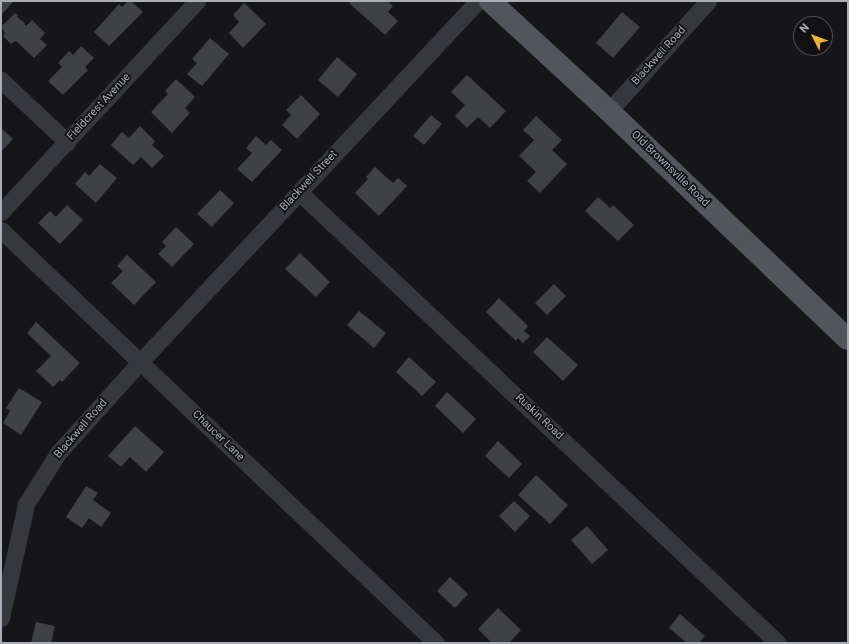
<!DOCTYPE html>
<style>
body{margin:0}
#map{position:relative;width:849px;height:644px;overflow:hidden;background:#161618;font-family:Roboto,sans-serif}
div>[style]{position:absolute}
.building>*{inset:0;background:#404145}
.minor>*{height:17px;margin:-8.5px;padding:0 8.5px;transform-origin:8.5px;border-radius:8.5px;background:#37383d}
.major>*{height:22px;margin:-11px;padding:0 11px;transform-origin:11px;border-radius:11px;background:#53555c}
span{translate:-50% -50%;white-space:nowrap;text-align:center;line-height:1.15;-webkit-text-stroke:3.5px #111113;paint-order:stroke}
.street-label{font-size:11px;color:#a8adb8}
.frame{position:absolute;inset:0;border:2px solid #a8adb8;pointer-events:none}
.north{position:absolute;left:793px;top:16px;width:40px;height:40px;box-sizing:border-box;background:#111113;border:1px solid #4d4f55;border-radius:50%;rotate:312deg;font-size:11px;font-weight:700;line-height:16px;text-align:center;color:#a8adb8}
.north::after{content:'';display:block;margin:auto;width:14px;height:18px;background:#f2b134;clip-path:polygon(50% 0,100% 100%,50% 72%,0 100%)}
</style>
<div id="map">
<div class="building">
<i style="clip-path:polygon(1px 1px,14px 1px,1px 15px)"></i>
<i style="clip-path:polygon(128px 1px,131px 1px,143px 12px,109px 46px,94px 32px,119px 4px,122px 7px)"></i>
<i style="clip-path:polygon(351px 1px,387px 1px,393px 6px,388px 12px,398px 21px,385px 35px,349px 3px)"></i>
<i style="clip-path:polygon(244px 3px,266px 24px,243px 48px,229px 33px,239px 22px,233px 15px)"></i>
<i style="clip-path:polygon(622px 12px,640px 27px,613px 58px,596px 43px)"></i>
<i style="clip-path:polygon(15px 13px,18px 15px,17px 17px,25px 23px,24px 24px,26px 26px,32px 20px,45px 33px,40px 39px,47px 45px,34px 58px,16px 41px,11px 44px,3px 36px,5px 33px,1px 27px)"></i>
<i style="clip-path:polygon(210px 38px,229px 54px,202px 86px,187px 74px,197px 63px,192px 59px)"></i>
<i style="clip-path:polygon(81px 46px,94px 58px,85px 67px,88px 70px,63px 95px,48px 81px,62px 67px,58px 63px,69px 51px,73px 55px)"></i>
<i style="clip-path:polygon(337px 57px,357px 74px,338px 97px,318px 80px)"></i>
<i style="clip-path:polygon(467px 75px,506px 111px,490px 128px,478px 117px,467px 128px,455px 116px,465px 105px,451px 92px)"></i>
<i style="clip-path:polygon(176px 79px,195px 97px,185px 108px,190px 113px,172px 133px,151px 112px,168px 94px,165px 91px)"></i>
<i style="clip-path:polygon(301px 95px,320px 114px,297px 139px,282px 125px,291px 115px,286px 110px)"></i>
<i style="clip-path:polygon(431px 115px,442px 124px,424px 145px,413px 136px)"></i>
<i style="clip-path:polygon(536px 116px,562px 140px,552px 150px,567px 164px,540px 193px,527px 181px,536px 172px,519px 156px,534px 140px,523px 130px)"></i>
<i style="clip-path:polygon(140px 126px,155px 141px,152px 145px,164px 156px,152px 168px,141px 157px,133px 165px,111px 145px,122px 132px,129px 138px)"></i>
<i style="clip-path:polygon(1px 128px,13px 139px,1px 152px)"></i>
<i style="clip-path:polygon(256px 136px,266px 145px,271px 140px,282px 150px,252px 182px,237px 169px,252px 153px,246px 148px)"></i>
<i style="clip-path:polygon(100px 164px,117px 178px,96px 203px,75px 184px,85px 172px,89px 176px)"></i>
<i style="clip-path:polygon(375px 167px,393px 183px,398px 178px,407px 186px,379px 216px,355px 193px,368px 179px,366px 177px)"></i>
<i style="clip-path:polygon(220px 190px,234px 203px,212px 227px,197px 214px)"></i>
<i style="clip-path:polygon(598px 197px,610px 208px,613px 205px,634px 225px,618px 241px,585px 211px)"></i>
<i style="clip-path:polygon(67px 205px,83px 220px,60px 244px,38px 223px,50px 211px,56px 217px)"></i>
<i style="clip-path:polygon(176px 227px,194px 244px,172px 267px,158px 254px,166px 246px,162px 242px)"></i>
<i style="clip-path:polygon(300px 253px,330px 282px,316px 297px,285px 269px)"></i>
<i style="clip-path:polygon(127px 255px,156px 282px,134px 305px,111px 283px,123px 271px,117px 266px)"></i>
<i style="clip-path:polygon(554px 284px,566px 296px,547px 315px,535px 303px)"></i>
<i style="clip-path:polygon(499px 298px,528px 326px,524px 331px,530px 336px,523px 343px,518px 338px,516px 341px,486px 312px)"></i>
<i style="clip-path:polygon(359px 311px,386px 333px,374px 348px,347px 325px)"></i>
<i style="clip-path:polygon(36px 322px,80px 363px,62px 382px,60px 380px,53px 387px,36px 371px,51px 356px,27px 333px)"></i>
<i style="clip-path:polygon(547px 337px,578px 365px,563px 381px,533px 352px)"></i>
<i style="clip-path:polygon(409px 357px,436px 382px,422px 396px,396px 372px)"></i>
<i style="clip-path:polygon(19px 388px,42px 402px,21px 435px,3px 423px,10px 411px,6px 408px)"></i>
<i style="clip-path:polygon(447px 392px,476px 419px,463px 433px,435px 406px)"></i>
<i style="clip-path:polygon(135px 426px,164px 452px,146px 472px,130px 457px,121px 467px,108px 456px)"></i>
<i style="clip-path:polygon(498px 441px,522px 464px,509px 478px,485px 456px)"></i>
<i style="clip-path:polygon(536px 475px,568px 505px,550px 524px,518px 495px)"></i>
<i style="clip-path:polygon(86px 486px,98px 493px,93px 500px,111px 513px,101px 527px,89px 518px,82px 528px,66px 517px)"></i>
<i style="clip-path:polygon(514px 501px,530px 516px,515px 532px,499px 516px)"></i>
<i style="clip-path:polygon(587px 526px,608px 550px,592px 564px,571px 540px)"></i>
<i style="clip-path:polygon(450px 577px,468px 594px,455px 608px,437px 591px)"></i>
<i style="clip-path:polygon(498px 608px,521px 630px,509px 643px,492px 643px,478px 629px)"></i>
<i style="clip-path:polygon(680px 614px,705px 636px,699px 643px,687px 643px,669px 628px)"></i>
<i style="clip-path:polygon(36px 622px,55px 626px,51px 643px,31px 643px)"></i>
</div>
<div class="minor">
<i style="left:1px;top:80px;width:91px;rotate:43.2deg"></i>
<i style="left:609px;top:111px;width:148px;rotate:-48deg"></i>
<i style="left:299px;top:192px;width:658px;rotate:43.28deg"></i>
<i style="left:1px;top:212px;width:288px;rotate:-47.1deg"></i>
<i style="left:1px;top:230px;width:600px;rotate:43.51deg"></i>
<i style="left:1px;top:618px;width:117px;rotate:-77.6deg"></i>
<i style="left:26px;top:504px;width:60px;rotate:-57.9deg"></i>
<i style="left:58px;top:453px;width:122px;rotate:-48deg"></i>
<i style="left:140px;top:362px;width:495px;rotate:-46.9deg"></i>
</div>
<div class="major">
<i style="left:490px;top:1px;width:162px;rotate:42.7deg"></i>
<i style="left:609px;top:111px;width:330px;rotate:43.7deg"></i>
</div>
<div class="street-label">
<span style="left:659px;top:56px;rotate:-48deg">Blackwell Road</span>
<span style="left:99px;top:107px;rotate:-47deg">Fieldcrest Avenue</span>
<span style="left:670px;top:169px;rotate:44deg">Old Brownsville Road</span>
<span style="left:309px;top:181px;rotate:-47deg">Blackwell Street</span>
<span style="left:539px;top:417px;rotate:43deg">Ruskin Road</span>
<span style="left:81px;top:429px;rotate:-49deg">Blackwell Road</span>
<span style="left:218px;top:436px;rotate:44deg">Chaucer Lane</span>
</div>
<div class="frame"></div>
<div class="north">N</div>
</div>
